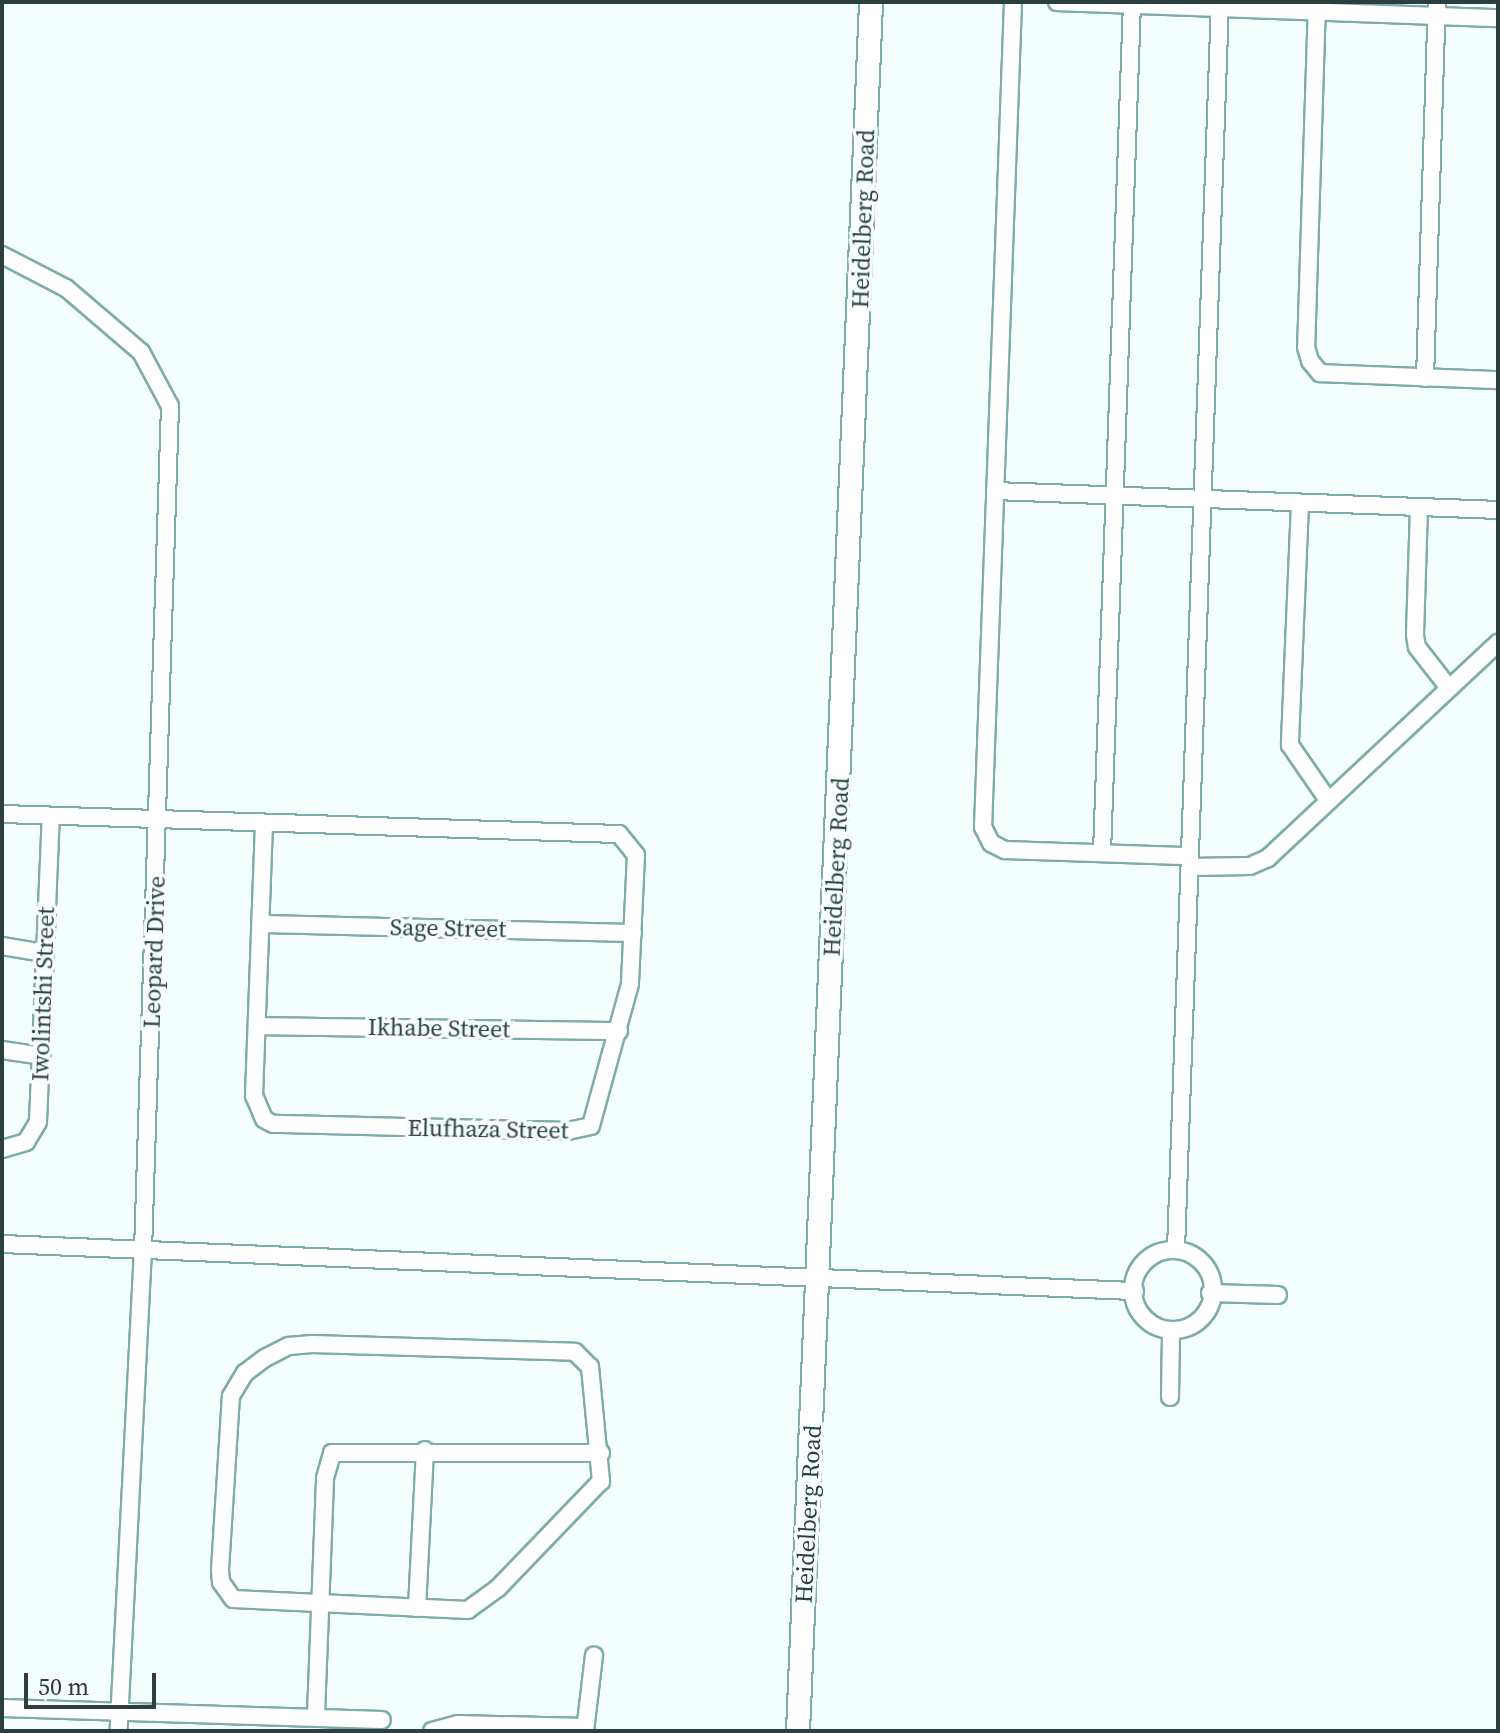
<!DOCTYPE html>
<html>
<head>
<meta charset="utf-8">
<style>
	body { margin:0 }
	#map { position:relative; width:1500px; height:1733px; overflow:hidden; background:#f4fefd; font-family:"Source Serif 4",serif }
	div>[style] { position:absolute }
	.roads { filter:drop-shadow(2px 0 #7eacab) drop-shadow(-2px 0 #7eacab) drop-shadow(0 2px #7eacab) drop-shadow(0 -2px #7eacab) }
	.street>* { height:16px; margin:-8px; padding:0 8px; transform-origin:8px; border-radius:8px; background:#fff }
	.street>.ring { margin:-8px; padding:0; box-sizing:content-box; background:none; border:16px solid #fff; border-radius:50% }
	.secondary>* { height:22px; margin:-11px; padding:0 11px; transform-origin:11px; border-radius:11px; background:#fff }
	span { translate:-50% -50%; white-space:nowrap; text-align:center; line-height:1.15; -webkit-text-stroke:7px #f4fefd; paint-order:stroke }
	.street-label { font-size:24px; color:#2b3f3e }
	.frame { position:absolute; inset:0; border:4px solid #2b3f3e; pointer-events:none }
	.scale { position:absolute; left:24px; top:1673px; width:132px; height:36px; box-sizing:border-box; border:4px solid #2b3f3e; border-top:0; padding-left:10px; font-size:24px; line-height:28px; white-space:nowrap; color:#2b3f3e; -webkit-text-stroke:6px #f4fefd; paint-order:stroke }
</style>
</head>
<body>
<div id="map">
	<div class="roads">
		<div class="street">
			<i style="left:1013px;top:2px;width:826px;rotate:92.08deg"></i>
			<i style="left:983px;top:827px;width:18px;rotate:63deg"></i>
			<i style="left:991px;top:843px;width:16px;rotate:27deg"></i>
			<i style="left:1005px;top:850px;width:185px;rotate:1.9deg"></i>
			<i style="left:1057px;top:2px;width:441px;rotate:2.1deg"></i>
			<i style="left:1317px;top:2px;width:345px;rotate:91.8deg"></i>
			<i style="left:1306px;top:347px;width:15px;rotate:74deg"></i>
			<i style="left:1310px;top:361px;width:16px;rotate:50deg"></i>
			<i style="left:1320px;top:373px;width:178px;rotate:2.3deg"></i>
			<i style="left:2px;top:255px;width:72px;rotate:27.3deg"></i>
			<i style="left:66px;top:288px;width:99px;rotate:40.5deg"></i>
			<i style="left:141px;top:352px;width:61px;rotate:61.8deg"></i>
			<i style="left:170px;top:406px;width:843px;rotate:91.83deg"></i>
			<i style="left:143px;top:1249px;width:483px;rotate:92.9deg"></i>
			<i style="left:1425px;top:378px;width:376px;rotate:-88.2deg"></i>
			<i style="left:995px;top:491px;width:503px;rotate:2.16deg"></i>
			<i style="left:1300px;top:503px;width:242px;rotate:92.4deg"></i>
			<i style="left:1290px;top:745px;width:67px;rotate:55.4deg"></i>
			<i style="left:1419px;top:507px;width:128px;rotate:91.8deg"></i>
			<i style="left:1415px;top:635px;width:12px;rotate:81deg"></i>
			<i style="left:1417px;top:647px;width:52px;rotate:52deg"></i>
			<i style="left:2px;top:814px;width:617px;rotate:1.86deg"></i>
			<i style="left:619px;top:834px;width:27px;rotate:51deg"></i>
			<i style="left:636px;top:855px;width:129px;rotate:92.7deg"></i>
			<i style="left:630px;top:984px;width:147px;rotate:105.4deg"></i>
			<i style="left:591px;top:1126px;width:24px;rotate:168deg"></i>
			<i style="left:568px;top:1131px;width:295px;rotate:-178.6deg"></i>
			<i style="left:273px;top:1124px;width:10px;rotate:-151deg"></i>
			<i style="left:264px;top:1119px;width:25px;rotate:-113deg"></i>
			<i style="left:254px;top:1096px;width:273px;rotate:-87.9deg"></i>
			<i style="left:1102px;top:853px;width:852px;rotate:-87.98deg"></i>
			<i style="left:1190px;top:867px;width:60px;rotate:-1deg"></i>
			<i style="left:1250px;top:866px;width:20px;rotate:-24deg"></i>
			<i style="left:1268px;top:858px;width:315px;rotate:-43.1deg"></i>
			<i style="left:262px;top:924px;width:371px;rotate:1.4deg"></i>
			<i style="left:2px;top:946px;width:43px;rotate:9.5deg"></i>
			<i style="left:259px;top:1026px;width:360px;rotate:0.8deg"></i>
			<i style="left:2px;top:1050px;width:40px;rotate:8.5deg"></i>
			<i style="left:2px;top:1149px;width:25px;rotate:-16deg"></i>
			<i style="left:26px;top:1142px;width:23px;rotate:-59deg"></i>
			<i style="left:38px;top:1122px;width:305px;rotate:-87.6deg"></i>
			<i style="left:2px;top:1244px;width:1134px;rotate:2.38deg"></i>
			<i style="left:1176px;top:1250px;width:1249px;rotate:-87.98deg"></i>
			<i class="ring" style="left:1133px;top:1250px;width:64px;height:64px"></i>
			<i style="left:1210px;top:1293px;width:68px;rotate:1.7deg"></i>
			<i style="left:312px;top:1344px;width:263px;rotate:1.7deg"></i>
			<i style="left:575px;top:1352px;width:21px;rotate:45deg"></i>
			<i style="left:590px;top:1367px;width:115px;rotate:84.5deg"></i>
			<i style="left:601px;top:1481px;width:149px;rotate:133.9deg"></i>
			<i style="left:498px;top:1588px;width:37px;rotate:144deg"></i>
			<i style="left:468px;top:1610px;width:235px;rotate:-177.3deg"></i>
			<i style="left:233px;top:1599px;width:21px;rotate:-125deg"></i>
			<i style="left:221px;top:1582px;width:12px;rotate:-95deg"></i>
			<i style="left:220px;top:1570px;width:174px;rotate:-86.4deg"></i>
			<i style="left:231px;top:1396px;width:27px;rotate:-59deg"></i>
			<i style="left:245px;top:1373px;width:25px;rotate:-37deg"></i>
			<i style="left:265px;top:1358px;width:27px;rotate:-27deg"></i>
			<i style="left:289px;top:1346px;width:23px;rotate:-5deg"></i>
			<i style="left:1170px;top:1397px;width:65px;rotate:-89.1deg"></i>
			<i style="left:417px;top:1608px;width:158px;rotate:-87.1deg"></i>
			<i style="left:2px;top:1708px;width:380px;rotate:1.8deg"></i>
			<i style="left:316px;top:1715px;width:237px;rotate:-87.8deg"></i>
			<i style="left:325px;top:1478px;width:26px;rotate:-74deg"></i>
			<i style="left:332px;top:1453px;width:269px"></i>
			<i style="left:432px;top:1731px;width:27px;rotate:-15deg"></i>
			<i style="left:458px;top:1724px;width:127px;rotate:1.4deg"></i>
			<i style="left:585px;top:1731px;width:76px;rotate:-83.2deg"></i>
		</div>
		<div class="secondary">
			<i style="left:798px;top:1731px;width:1731px;rotate:-87.58deg"></i>
		</div>
	</div>
	<div class="street-label">
		<span style="left:863px;top:219px;rotate:-88deg">Heidelberg Road</span>
		<span style="left:836px;top:867px;rotate:-87deg">Heidelberg Road</span>
		<span style="left:448px;top:928px;rotate:1deg">Sage Street</span>
		<span style="left:154px;top:952px;rotate:-88deg">Leopard Drive</span>
		<span style="left:43px;top:994px;rotate:-88deg">Iwolintshi Street</span>
		<span style="left:439px;top:1028px;rotate:1deg">Ikhabe Street</span>
		<span style="left:488px;top:1129px;rotate:1deg">Elufhaza Street</span>
		<span style="left:808px;top:1514px;rotate:-87deg">Heidelberg Road</span>
	</div>
	<div class="frame"></div>
	<div class="scale">50 m</div>
</div>
</body>
</html>
